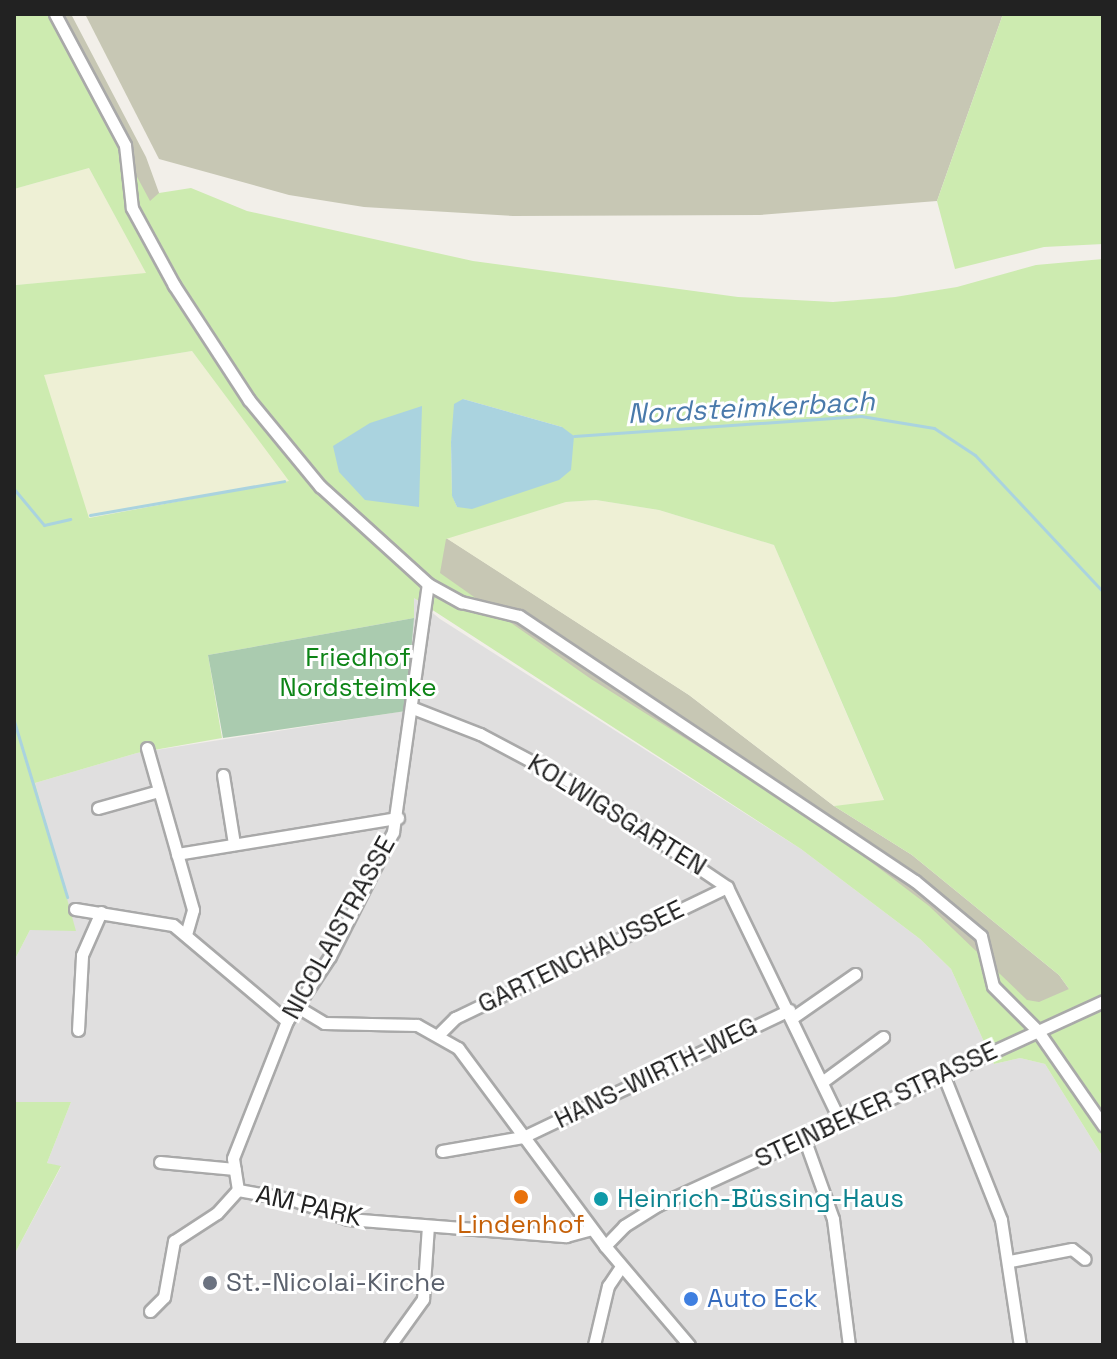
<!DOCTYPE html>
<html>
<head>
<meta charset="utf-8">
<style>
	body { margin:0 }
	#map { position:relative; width:1117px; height:1359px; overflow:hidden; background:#f2efe9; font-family:"Space Grotesk",sans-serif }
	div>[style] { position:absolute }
	.residential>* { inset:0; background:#e0dfdf }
	.construction>* { inset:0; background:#c7c7b4 }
	.farmland>* { inset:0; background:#eef0d5 }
	.grass>* { inset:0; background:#cdebb0 }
	.cemetery>* { inset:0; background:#aacbaf }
	.water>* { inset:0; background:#aad3df }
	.stream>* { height:3px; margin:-1.5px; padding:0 1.5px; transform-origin:1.5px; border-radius:1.5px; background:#aad3df }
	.roads { filter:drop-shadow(2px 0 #a9a9a9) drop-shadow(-2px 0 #a9a9a9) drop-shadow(0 2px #a9a9a9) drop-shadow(0 -2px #a9a9a9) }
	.minor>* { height:11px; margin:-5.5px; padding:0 5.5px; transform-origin:5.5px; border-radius:5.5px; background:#fff }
	.dots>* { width:22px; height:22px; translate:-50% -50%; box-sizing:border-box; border:4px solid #fff; border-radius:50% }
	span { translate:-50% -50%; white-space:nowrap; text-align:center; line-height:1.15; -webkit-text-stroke:6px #fff; paint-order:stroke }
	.park-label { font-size:26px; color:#0c8416 }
	.street-label { font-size:26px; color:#222 }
	.culture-label { font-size:26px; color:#0d838f }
	.left { translate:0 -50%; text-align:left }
	.food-label { font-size:26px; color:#c56008 }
	.worship-label { font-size:26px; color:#5b616d }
	.shop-label { font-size:26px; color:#366cbe }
	.water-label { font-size:28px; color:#4a7aab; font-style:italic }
	.frame { position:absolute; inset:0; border:16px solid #222; pointer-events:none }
</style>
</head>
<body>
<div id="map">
	<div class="residential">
		<i style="clip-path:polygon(413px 597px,440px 619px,801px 849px,920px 939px,951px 969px,994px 1064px,1020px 1058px,1045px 1064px,1103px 1157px,1103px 1345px,14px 1345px,14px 1255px,61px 1167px,47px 1163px,71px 1102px,14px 1102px,14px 961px,30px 930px,75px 930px,35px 783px,137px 753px,405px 711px)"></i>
	</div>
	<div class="construction">
		<i style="clip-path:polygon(14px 14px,71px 14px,146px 157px,170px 223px,428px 526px,689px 695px,834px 806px,912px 855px,1059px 975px,1103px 1036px,1014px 1000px,392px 549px)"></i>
		<i style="clip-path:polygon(85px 14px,1003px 14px,937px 201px,760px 215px,513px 216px,364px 207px,289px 195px,159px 159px)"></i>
	</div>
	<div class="farmland">
		<i style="clip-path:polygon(89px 168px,147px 274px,15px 285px,14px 189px)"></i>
		<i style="clip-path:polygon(192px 351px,290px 481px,88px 518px,43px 375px)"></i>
		<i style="clip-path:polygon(596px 500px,659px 510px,774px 545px,884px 801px,834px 806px,689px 695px,446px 538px,566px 502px)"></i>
	</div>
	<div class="grass">
		<i style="clip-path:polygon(evenodd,14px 14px,50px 14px,150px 201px,159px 193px,191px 188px,247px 211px,473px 261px,738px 297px,833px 302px,895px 297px,957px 287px,1036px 265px,1103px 259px,1103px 1157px,1045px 1064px,1020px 1058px,994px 1064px,951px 969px,920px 939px,801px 849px,414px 598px,414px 618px,208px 655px,222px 738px,137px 753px,35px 783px,76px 931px,30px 930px,14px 961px,14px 280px,16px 285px,146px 273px,89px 168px,14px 189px,14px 14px,192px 351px,289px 481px,89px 518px,44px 375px,192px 351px,14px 14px,463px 399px,562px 427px,457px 507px,452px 495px,451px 442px,463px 399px,14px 14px,596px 500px,659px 510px,774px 545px,884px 800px,834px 806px,912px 855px,1059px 975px,1069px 989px,1039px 1002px,1027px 1000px,929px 906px,821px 824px,591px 679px,440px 573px,446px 539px,566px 502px,596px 500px)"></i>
		<i style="clip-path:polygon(1003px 14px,1103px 14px,1103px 244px,1044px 247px,955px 269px,937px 201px)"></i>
		<i style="clip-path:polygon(14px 1102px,71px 1102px,47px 1163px,61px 1166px,14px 1255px)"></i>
	</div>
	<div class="cemetery">
		<i style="clip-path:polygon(414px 618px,406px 711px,223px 738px,208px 655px)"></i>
	</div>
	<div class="water">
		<i style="clip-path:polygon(463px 399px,562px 427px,574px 436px,571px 470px,559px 480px,472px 509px,457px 507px,452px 496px,451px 442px,454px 404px)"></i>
		<i style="clip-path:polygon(422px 406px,419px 507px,365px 500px,339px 472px,333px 446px,370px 423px)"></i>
	</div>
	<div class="stream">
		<i style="left:574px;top:436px;width:288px;rotate:-4deg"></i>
		<i style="left:861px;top:416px;width:74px;rotate:9.3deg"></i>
		<i style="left:934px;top:428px;width:49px;rotate:33.4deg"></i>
		<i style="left:975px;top:455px;width:187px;rotate:46.9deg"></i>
		<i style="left:14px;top:489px;width:47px;rotate:50.2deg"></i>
		<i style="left:44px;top:525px;width:27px;rotate:-13deg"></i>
		<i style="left:90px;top:515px;width:197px;rotate:-9.9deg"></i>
		<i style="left:14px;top:721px;width:184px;rotate:73.2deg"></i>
	</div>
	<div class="roads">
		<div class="minor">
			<i style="left:55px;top:14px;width:149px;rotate:61.9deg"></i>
			<i style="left:125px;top:145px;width:63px;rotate:83.7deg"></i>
			<i style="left:132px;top:208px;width:88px;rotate:61.4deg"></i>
			<i style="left:174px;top:285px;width:137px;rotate:56.9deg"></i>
			<i style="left:249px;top:400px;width:112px;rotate:50.5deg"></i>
			<i style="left:320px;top:486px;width:146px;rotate:42.2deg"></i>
			<i style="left:428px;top:584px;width:38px;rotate:29deg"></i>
			<i style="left:461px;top:602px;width:60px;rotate:13.6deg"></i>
			<i style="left:519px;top:616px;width:476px;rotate:33.8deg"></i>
			<i style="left:915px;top:881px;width:86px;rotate:39.8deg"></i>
			<i style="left:981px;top:936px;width:51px;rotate:76.5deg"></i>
			<i style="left:993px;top:986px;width:62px;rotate:45deg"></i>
			<i style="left:1037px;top:1030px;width:116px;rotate:55.2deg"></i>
			<i style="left:413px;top:708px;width:72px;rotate:21.2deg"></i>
			<i style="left:480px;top:734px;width:109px;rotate:28deg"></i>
			<i style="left:576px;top:785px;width:182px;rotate:34deg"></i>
			<i style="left:727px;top:887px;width:260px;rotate:64.2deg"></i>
			<i style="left:147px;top:748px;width:168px;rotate:74.1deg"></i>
			<i style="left:193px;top:910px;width:25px;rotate:106deg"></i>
			<i style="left:223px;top:775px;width:70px;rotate:80.9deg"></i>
			<i style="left:98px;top:808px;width:63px;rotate:-15.6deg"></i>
			<i style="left:177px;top:854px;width:224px;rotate:-9.3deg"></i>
			<i style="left:75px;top:909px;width:99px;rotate:9.3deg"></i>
			<i style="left:173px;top:925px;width:149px;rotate:40.1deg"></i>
			<i style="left:296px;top:1006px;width:33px;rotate:31deg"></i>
			<i style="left:324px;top:1023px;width:93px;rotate:1.2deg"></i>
			<i style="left:417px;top:1025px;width:47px;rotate:29.3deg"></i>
			<i style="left:458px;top:1048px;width:247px;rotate:53.4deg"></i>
			<i style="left:792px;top:1018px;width:77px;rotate:-34.9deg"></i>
			<i style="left:78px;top:1030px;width:75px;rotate:-86.9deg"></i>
			<i style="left:82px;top:955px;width:47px;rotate:-66.2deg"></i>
			<i style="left:439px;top:1034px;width:23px;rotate:-45deg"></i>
			<i style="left:455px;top:1018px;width:302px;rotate:-25.7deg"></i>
			<i style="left:943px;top:1074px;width:157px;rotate:68.3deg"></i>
			<i style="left:1001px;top:1220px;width:126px;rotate:81.4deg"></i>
			<i style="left:822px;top:1082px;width:76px;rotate:-36.4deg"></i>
			<i style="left:804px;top:1138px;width:86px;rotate:70.3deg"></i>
			<i style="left:833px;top:1219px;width:127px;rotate:82.8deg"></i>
			<i style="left:442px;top:1151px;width:82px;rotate:-9.8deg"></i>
			<i style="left:523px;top:1137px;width:295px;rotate:-25.5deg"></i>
			<i style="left:160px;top:1162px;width:75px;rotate:5.3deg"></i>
			<i style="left:238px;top:1190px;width:32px;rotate:-99deg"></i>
			<i style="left:233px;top:1158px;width:147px;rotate:-68.5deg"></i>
			<i style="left:287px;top:1021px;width:78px;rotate:-56.5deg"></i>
			<i style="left:330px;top:956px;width:139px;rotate:-63.1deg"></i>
			<i style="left:393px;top:832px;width:250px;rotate:-82deg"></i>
			<i style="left:238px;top:1190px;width:57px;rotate:10.1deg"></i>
			<i style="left:294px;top:1200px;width:57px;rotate:19.4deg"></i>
			<i style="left:348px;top:1219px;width:219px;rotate:4.5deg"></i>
			<i style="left:566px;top:1236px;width:24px;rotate:-15deg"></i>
			<i style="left:1010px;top:1261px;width:63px;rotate:-11deg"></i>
			<i style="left:1072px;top:1249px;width:16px;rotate:38deg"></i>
			<i style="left:150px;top:1311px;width:20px;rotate:-45deg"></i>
			<i style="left:164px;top:1297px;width:57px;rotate:-79.9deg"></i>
			<i style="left:174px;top:1241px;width:51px;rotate:-33.1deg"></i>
			<i style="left:217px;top:1213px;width:31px;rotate:-48deg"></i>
			<i style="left:390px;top:1345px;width:57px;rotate:-54.3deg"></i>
			<i style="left:423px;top:1299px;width:73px;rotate:-86.1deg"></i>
			<i style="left:594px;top:1345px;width:61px;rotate:-76.7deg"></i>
			<i style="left:608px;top:1286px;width:23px;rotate:-56deg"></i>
			<i style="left:689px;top:1345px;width:130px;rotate:-130.3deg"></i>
			<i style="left:605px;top:1246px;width:28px;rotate:-46deg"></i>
			<i style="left:624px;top:1226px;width:40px;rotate:-32deg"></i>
			<i style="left:658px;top:1205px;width:490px;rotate:-24.6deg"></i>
		</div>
	</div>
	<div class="dots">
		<i style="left:521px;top:1197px;background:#e8710a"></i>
		<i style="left:601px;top:1199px;background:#0f9aa8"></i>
		<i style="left:210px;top:1283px;background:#6b7280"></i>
		<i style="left:691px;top:1299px;background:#3f7fe0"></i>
	</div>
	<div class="park-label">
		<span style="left:358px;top:673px">Friedhof<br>Nordsteimke</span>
	</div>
	<div class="street-label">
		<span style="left:617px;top:815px;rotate:32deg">KOLWIGSGARTEN</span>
		<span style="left:339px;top:928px;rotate:-61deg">NICOLAISTRASSE</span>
		<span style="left:581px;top:957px;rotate:-26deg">GARTENCHAUSSEE</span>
		<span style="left:656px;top:1073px;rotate:-26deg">HANS-WIRTH-WEG</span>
		<span style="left:876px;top:1105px;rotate:-25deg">STEINBEKER STRASSE</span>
		<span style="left:309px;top:1206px;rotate:13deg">AM PARK</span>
	</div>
	<div class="culture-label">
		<span class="left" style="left:617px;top:1199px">Heinrich-Büssing-Haus</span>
	</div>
	<div class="food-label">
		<span style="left:521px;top:1225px">Lindenhof</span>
	</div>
	<div class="worship-label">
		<span class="left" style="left:226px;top:1283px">St.-Nicolai-Kirche</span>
	</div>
	<div class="shop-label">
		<span class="left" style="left:707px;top:1299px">Auto Eck</span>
	</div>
	<div class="water-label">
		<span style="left:751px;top:407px;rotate:-3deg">Nordsteimkerbach</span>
	</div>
	<div class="frame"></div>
</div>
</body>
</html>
